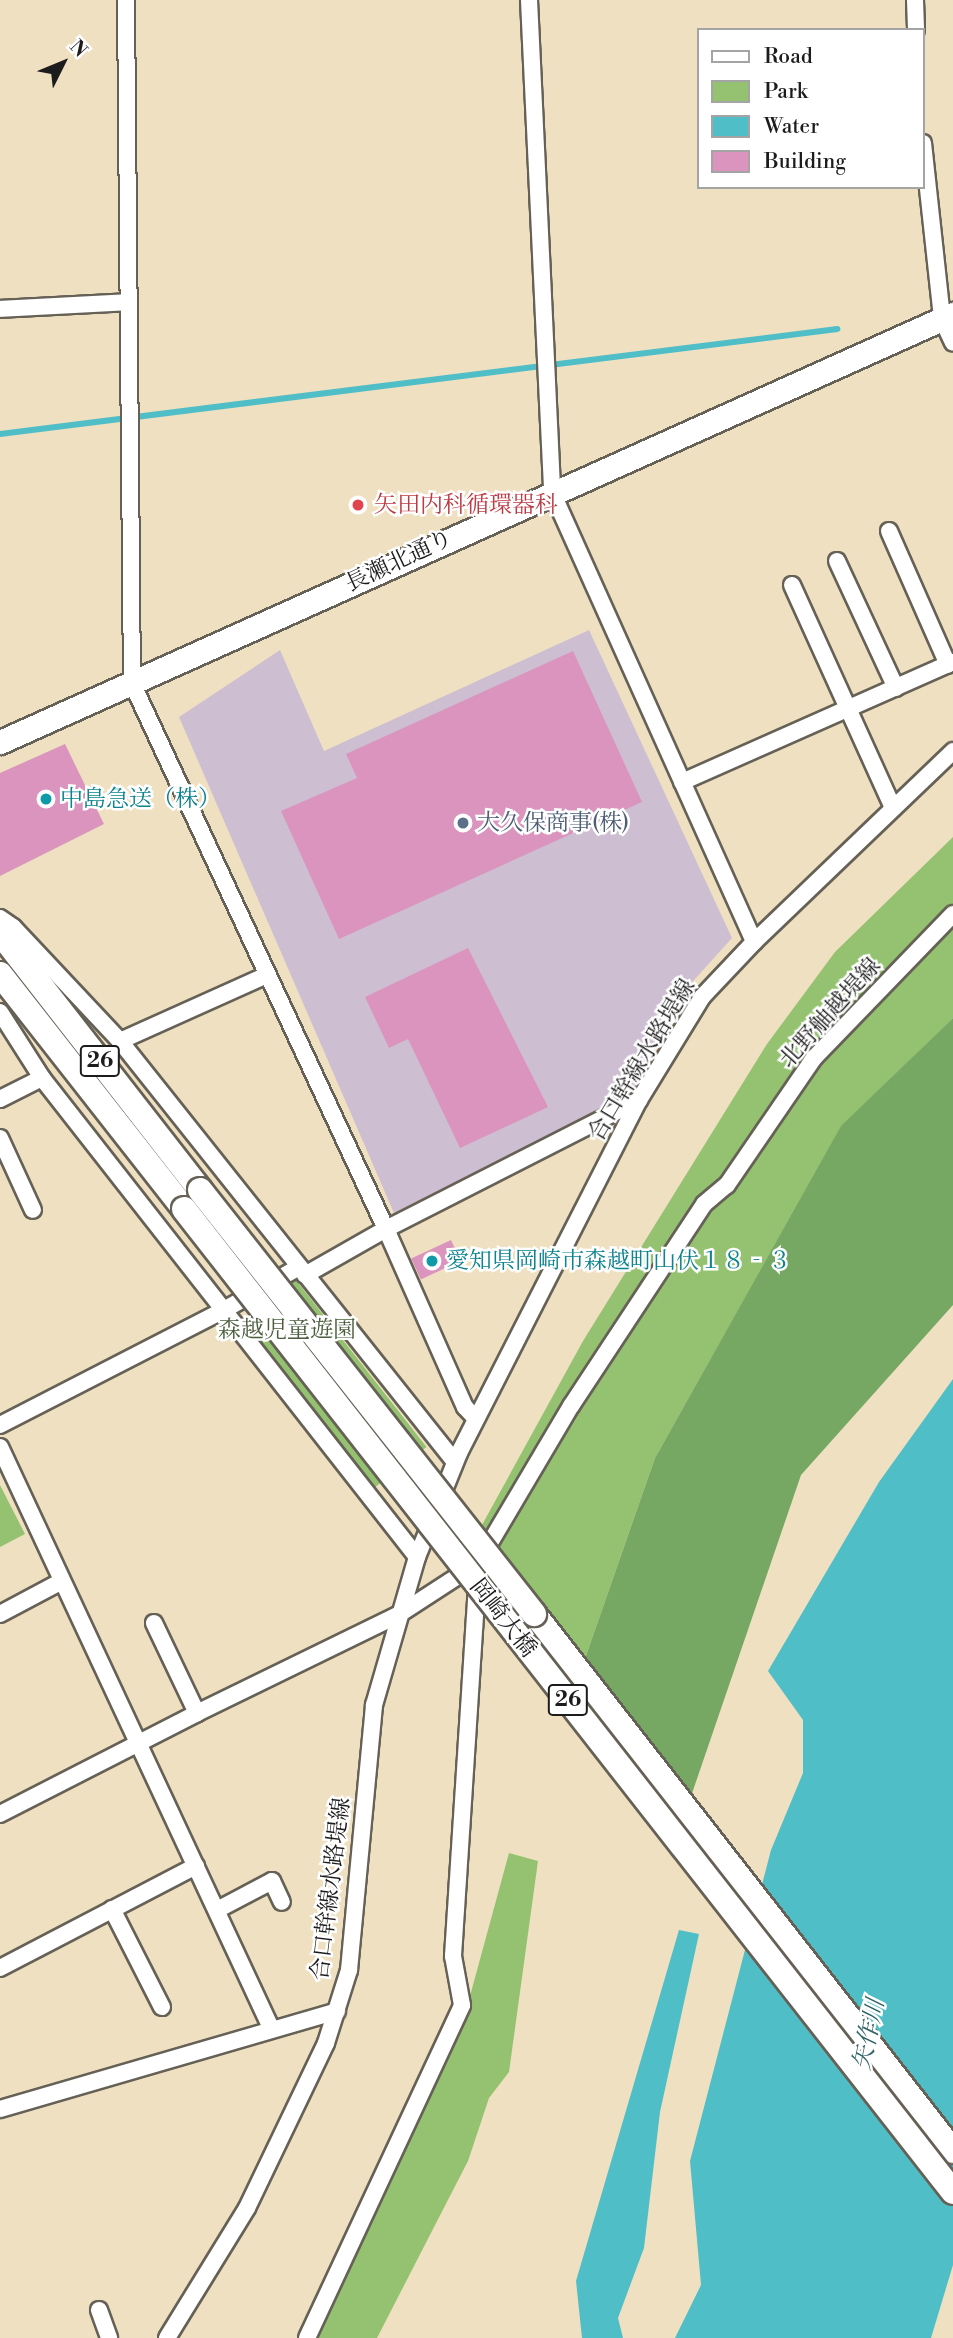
<!DOCTYPE html>
<html>
<head>
<meta charset="utf-8">
<style>
	body { margin:0 }
	#map { position:relative; width:953px; height:2338px; overflow:hidden; background:#efe0c1; font-family:"Libre Bodoni","Noto Serif JP",serif }
	div>[style] { position:absolute }
	.industrial>* { inset:0; background:#cebed2 }
	.green>* { inset:0; background:#94c271; transform-origin:0 0 }
	.forest>* { inset:0; background:#77a863 }
	.water>* { inset:0; background:#50bec6 }
	.stream>* { height:6px; margin:-3px; padding:0 3px; transform-origin:3px; border-radius:3px; background:#50bec6 }
	.building>* { inset:0; background:#da94bd; transform-origin:0 0 }
	.roads { filter:drop-shadow(2px 0 #666156) drop-shadow(-2px 0 #666156) drop-shadow(0 2px #666156) drop-shadow(0 -2px #666156) }
	.street>* { height:16px; margin:-8px; padding:0 8px; transform-origin:8px; border-radius:8px; background:#fff }
	.secondary>* { height:23px; margin:-11.5px; padding:0 11.5px; transform-origin:11.5px; border-radius:11.5px; background:#fff }
	.primary>* { height:24px; margin:-12px; padding:0 12px; transform-origin:12px; border-radius:12px; background:#fff }
	.bridges { filter:drop-shadow(2px 0 #666156) drop-shadow(-2px 0 #666156) drop-shadow(0 2px #666156) drop-shadow(0 -2px #666156) }
	.primary-bridge>* { height:24px; margin:-12px; padding:0 12px; transform-origin:12px; border-radius:12px; background:#fff }
	.dots>* { width:19px; height:19px; translate:-50% -50%; box-sizing:border-box; border:4px solid #fff; border-radius:50% }
	span { translate:-50% -50%; white-space:nowrap; text-align:center; line-height:1.15; -webkit-text-stroke:5px #fff; paint-order:stroke }
	.shield-label span { padding:2px 5px; background:#fff; border:2px solid; border-radius:5px; -webkit-text-stroke-width:0 }
	.shield-label { font-size:21px; color:#1c1c1c; font-weight:700 }
	.health-label { font-size:23px; color:#be3a42 }
	.left { translate:0 -50%; text-align:left }
	.street-label { font-size:23px; color:#1c1c1c }
	.culture-label { font-size:23px; color:#0d838f }
	.service-label { font-size:23px; color:#4e5e75 }
	.park-label { font-size:23px; color:#4c5e3e }
	.water-label { font-size:24px; color:#336568; font-style:italic }
	.legend { position:absolute; left:697px; top:28px; width:228px; height:161px; box-sizing:border-box; background:#fff; border:2px solid #a4a4a4; margin:0; padding:9px 12px; list-style:none; font-size:21px; color:#1c1c1c }
	.legend li { display:flex; align-items:center; gap:14px; height:35px }
	.legend b { width:35px; border:2px solid #a4a4a4 }
	.north { position:absolute; left:28px; top:28px; width:70px; height:70px; -webkit-text-stroke:5px #fff; paint-order:stroke; rotate:47deg; font-size:19px; font-weight:700; line-height:28px; text-align:center; color:#1c1c1c }
	.north::after { content:''; display:block; margin:auto; width:24px; height:32px; background:#1c1c1c; clip-path:polygon(50% 0,100% 100%,50% 72%,0 100%) }
</style>
</head>
<body>
<div id="map">
	<div class="industrial">
		<i style="clip-path:polygon(589px 630px,732px 938px,677px 999px,633px 1094px,394px 1213px,179px 717px,280px 650px,324px 751px)"></i>
	</div>
	<div class="green">
		<i style="clip-path:polygon(953px 837px,953px 1018px,841px 1127px,655px 1458px,580px 1673px,471px 1545px,583px 1341px,767px 1044px,835px 952px)"></i>
		<i style="left:296px;top:1280px;width:212px;height:75px;rotate:52deg"></i>
		<i style="clip-path:polygon(0 1485px,25px 1534px,0 1547px)"></i>
		<i style="clip-path:polygon(509px 1853px,538px 1861px,509px 2072px,489px 2098px,468px 2161px,377px 2338px,313px 2338px,467px 2007px)"></i>
	</div>
	<div class="forest">
		<i style="clip-path:polygon(953px 1018px,953px 1305px,801px 1475px,687px 1808px,580px 1673px,655px 1458px,841px 1126px)"></i>
	</div>
	<div class="water">
		<i style="clip-path:polygon(953px 1379px,953px 2265px,931px 2338px,675px 2338px,701px 2285px,690px 2161px,771px 1850px,803px 1773px,803px 1720px,768px 1671px,879px 1482px)"></i>
		<i style="clip-path:polygon(679px 1930px,699px 1934px,660px 2112px,644px 2248px,618px 2318px,623px 2338px,582px 2338px,576px 2281px)"></i>
	</div>
	<div class="stream">
		<i style="left:0;top:434px;width:844px;rotate:-7.15deg"></i>
	</div>
	<div class="building">
		<i style="clip-path:polygon(573px 651px,642px 802px,339px 939px,281px 811px,357px 778px,346px 754px)"></i>
		<i style="clip-path:polygon(65px 744px,104px 824px,0 876px,0 773px)"></i>
		<i style="clip-path:polygon(468px 948px,548px 1107px,460px 1148px,408px 1039px,389px 1048px,365px 997px)"></i>
		<i style="left:451px;top:1240px;width:23px;height:44px;rotate:65deg"></i>
	</div>
	<div class="roads">
		<div class="street">
			<i style="left:126px;top:0;width:683px;rotate:89.5deg"></i>
			<i style="left:132px;top:683px;width:602px;rotate:65.05deg"></i>
			<i style="left:386px;top:1229px;width:195px;rotate:66.1deg"></i>
			<i style="left:465px;top:1407px;width:16px;rotate:47deg"></i>
			<i style="left:529px;top:0;width:493px;rotate:87.3deg"></i>
			<i style="left:552px;top:492px;width:493px;rotate:65.8deg"></i>
			<i style="left:915px;top:0;width:30px;rotate:88deg"></i>
			<i style="left:923px;top:143px;width:177px;rotate:83.8deg"></i>
			<i style="left:942px;top:319px;width:26px;rotate:65deg"></i>
			<i style="left:0;top:309px;width:128px;rotate:-3.1deg"></i>
			<i style="left:889px;top:531px;width:146px;rotate:66.2deg"></i>
			<i style="left:837px;top:561px;width:140px;rotate:65.1deg"></i>
			<i style="left:792px;top:585px;width:245px;rotate:65.6deg"></i>
			<i style="left:682px;top:782px;width:296px;rotate:-23.9deg"></i>
			<i style="left:0;top:918px;width:16px;rotate:35deg"></i>
			<i style="left:13px;top:927px;width:156px;rotate:46.8deg"></i>
			<i style="left:120px;top:1041px;width:538px;rotate:51.49deg"></i>
			<i style="left:0;top:1012px;width:78px;rotate:57.5deg"></i>
			<i style="left:42px;top:1078px;width:608px;rotate:51.94deg"></i>
			<i style="left:120px;top:1041px;width:161px;rotate:-24.2deg"></i>
			<i style="left:0;top:1099px;width:47px;rotate:-26.6deg"></i>
			<i style="left:0;top:1138px;width:79px;rotate:65.4deg"></i>
			<i style="left:305px;top:1275px;width:93px;rotate:-29.6deg"></i>
			<i style="left:386px;top:1229px;width:284px;rotate:-27deg"></i>
			<i style="left:0;top:1425px;width:252px;rotate:-27.2deg"></i>
			<i style="left:224px;top:1310px;width:86px;rotate:-29.8deg"></i>
			<i style="left:0;top:1447px;width:641px;rotate:64.99deg"></i>
			<i style="left:0;top:1614px;width:70px;rotate:-28deg"></i>
			<i style="left:154px;top:1623px;width:100px;rotate:64.5deg"></i>
			<i style="left:0;top:1814px;width:221px;rotate:-27.1deg"></i>
			<i style="left:197px;top:1713px;width:224px;rotate:-26deg"></i>
			<i style="left:398px;top:1615px;width:95px;rotate:-33deg"></i>
			<i style="left:478px;top:1563px;width:182px;rotate:-59.4deg"></i>
			<i style="left:571px;top:1406px;width:242px;rotate:-56.6deg"></i>
			<i style="left:704px;top:1204px;width:30px;rotate:-40deg"></i>
			<i style="left:727px;top:1185px;width:154px;rotate:-55.6deg"></i>
			<i style="left:814px;top:1058px;width:200px;rotate:-46deg"></i>
			<i style="left:112px;top:1909px;width:110px;rotate:63deg"></i>
			<i style="left:217px;top:1910px;width:62px;rotate:-27.8deg"></i>
			<i style="left:272px;top:1881px;width:23px;rotate:65deg"></i>
			<i style="left:0;top:1968px;width:221px;rotate:-27.5deg"></i>
			<i style="left:0;top:2109px;width:351px;rotate:-16.2deg"></i>
			<i style="left:99px;top:2310px;width:30px;rotate:70deg"></i>
			<i style="left:167px;top:2338px;width:153px;rotate:-58.4deg"></i>
			<i style="left:247px;top:2208px;width:183px;rotate:-64.4deg"></i>
			<i style="left:326px;top:2043px;width:77px;rotate:-72.5deg"></i>
			<i style="left:349px;top:1970px;width:266px;rotate:-84.6deg"></i>
			<i style="left:374px;top:1705px;width:154px;rotate:-73.8deg"></i>
			<i style="left:417px;top:1557px;width:112px;rotate:-68deg"></i>
			<i style="left:459px;top:1453px;width:396px;rotate:-63deg"></i>
			<i style="left:639px;top:1100px;width:121px;rotate:-58.5deg"></i>
			<i style="left:702px;top:997px;width:76px;rotate:-46.6deg"></i>
			<i style="left:754px;top:942px;width:276px;rotate:-43.8deg"></i>
			<i style="left:307px;top:2338px;width:367px;rotate:-65deg"></i>
			<i style="left:462px;top:2005px;width:50px;rotate:-100.4deg"></i>
			<i style="left:453px;top:1956px;width:377px;rotate:-86.3deg"></i>
		</div>
		<div class="secondary">
			<i style="left:0;top:742px;width:1045px;rotate:-24.19deg"></i>
		</div>
		<div class="primary">
			<i style="left:0;top:933px;width:326px;rotate:52.1deg"></i>
			<i style="left:0;top:974px;width:298px;rotate:51.9deg"></i>
			<i style="left:534px;top:1614px;width:681px;rotate:52.04deg"></i>
		</div>
	</div>
	<div class="bridges">
		<div class="primary-bridge">
			<i style="left:200px;top:1190px;width:540px;rotate:51.77deg"></i>
			<i style="left:184px;top:1209px;width:1248px;rotate:51.96deg"></i>
		</div>
	</div>
	<div class="dots">
		<i style="left:358px;top:505px;background:#e0444e"></i>
		<i style="left:46px;top:799px;background:#0f9aa8"></i>
		<i style="left:463px;top:823px;background:#5c6f8a"></i>
		<i style="left:432px;top:1261px;background:#0f9aa8"></i>
	</div>
	<div class="shield-label">
		<span style="left:100px;top:1061px">26</span>
		<span style="left:568px;top:1700px">26</span>
	</div>
	<div class="health-label">
		<span class="left" style="left:374px;top:505px">矢田内科循環器科</span>
	</div>
	<div class="street-label">
		<span style="left:399px;top:561px;rotate:-25deg">長瀬北通り</span>
		<span style="left:830px;top:1013px;rotate:-48deg">北野舳越堤線</span>
		<span style="left:642px;top:1060px;rotate:-59deg">合口幹線水路堤線</span>
		<span style="left:503px;top:1618px;rotate:52deg">岡崎大橋</span>
		<span style="left:331px;top:1889px;rotate:-83deg">合口幹線水路堤線</span>
	</div>
	<div class="culture-label">
		<span class="left" style="left:60px;top:799px">中島急送（株）</span>
		<span class="left" style="left:446px;top:1261px">愛知県岡崎市森越町山伏１８‐３</span>
	</div>
	<div class="service-label">
		<span class="left" style="left:477px;top:823px">大久保商事(株)</span>
	</div>
	<div class="park-label">
		<span style="left:287px;top:1330px">森越児童遊園</span>
	</div>
	<div class="water-label">
		<span style="left:870px;top:2035px;rotate:-78deg">矢作川</span>
	</div>
	<ul class="legend">
	<li><b style="height:9px;background:#fff"></b>Road</li>
	<li><b style="height:19px;background:#94c271"></b>Park</li>
	<li><b style="height:19px;background:#50bec6"></b>Water</li>
	<li><b style="height:19px;background:#da94bd"></b>Building</li>
	</ul>
	<div class="north">N</div>
</div>
</body>
</html>
